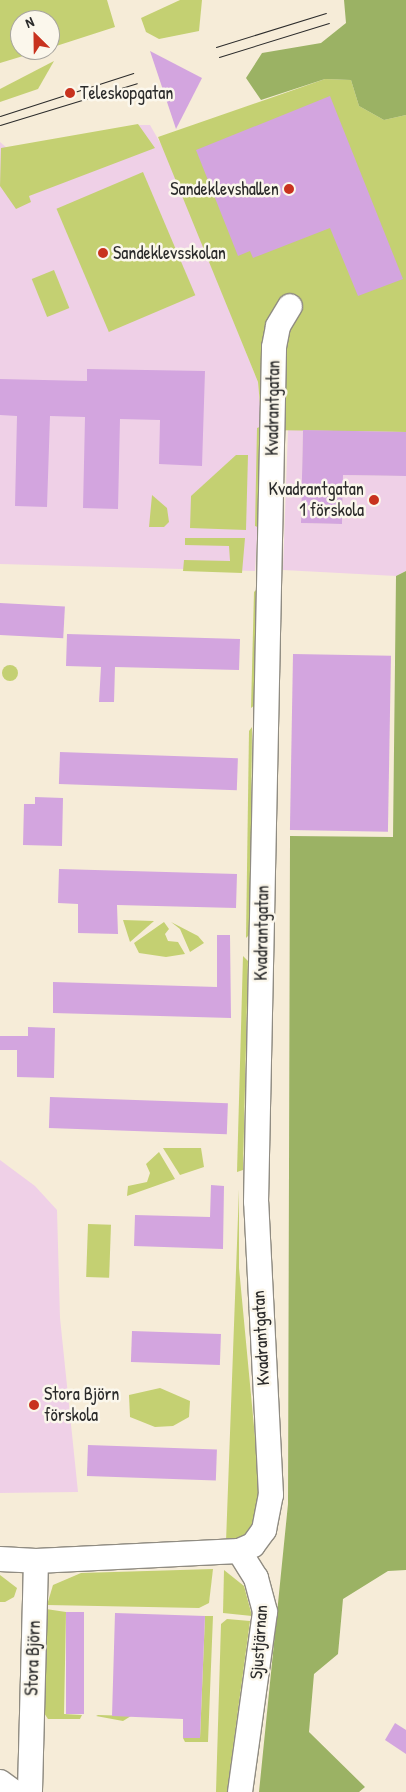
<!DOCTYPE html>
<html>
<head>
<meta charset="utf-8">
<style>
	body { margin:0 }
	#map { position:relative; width:406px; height:1792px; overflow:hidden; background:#f6ecd8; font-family:"Patrick Hand",sans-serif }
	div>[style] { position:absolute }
	.built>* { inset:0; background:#efd0e7 }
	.green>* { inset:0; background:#c4d072; transform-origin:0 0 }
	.round { border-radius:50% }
	.forest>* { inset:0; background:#9bb264 }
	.building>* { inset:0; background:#d3a5df; transform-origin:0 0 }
	.roads { filter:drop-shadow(1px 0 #908c82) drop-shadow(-1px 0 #908c82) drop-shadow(0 1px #908c82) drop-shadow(0 -1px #908c82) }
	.minor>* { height:24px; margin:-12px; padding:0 12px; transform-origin:12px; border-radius:12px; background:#fff }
	.tram>* { height:1px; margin:-0.5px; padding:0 0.5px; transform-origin:0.5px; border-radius:0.5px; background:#2b2b2b }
	.dots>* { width:14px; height:14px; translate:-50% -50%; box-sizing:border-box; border:2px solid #fbf7ec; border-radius:50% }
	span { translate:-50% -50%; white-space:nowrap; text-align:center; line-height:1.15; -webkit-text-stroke:5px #fbf7ec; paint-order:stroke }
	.poi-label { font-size:18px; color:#2b2b2b }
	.left { translate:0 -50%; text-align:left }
	.right { translate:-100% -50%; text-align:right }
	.street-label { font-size:18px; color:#2b2b2b }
	.north { position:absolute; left:10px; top:10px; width:50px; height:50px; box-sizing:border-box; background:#fbf7ec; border:1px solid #a8a59f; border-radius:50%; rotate:337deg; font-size:14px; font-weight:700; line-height:20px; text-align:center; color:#2b2b2b }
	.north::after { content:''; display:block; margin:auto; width:18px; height:22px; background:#c8321e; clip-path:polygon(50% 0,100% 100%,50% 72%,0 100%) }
</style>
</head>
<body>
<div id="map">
	<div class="built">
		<i style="clip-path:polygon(139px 125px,150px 125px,166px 153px,258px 382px,263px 430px,255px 571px,0 564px,0 142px,7px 148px)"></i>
		<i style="clip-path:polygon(288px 430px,303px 430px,301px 523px,342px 524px,343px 475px,406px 476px,406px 571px,396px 576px,283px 570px)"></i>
		<i style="clip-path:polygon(0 1160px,35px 1186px,57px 1210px,60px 1318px,78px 1492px,0 1493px)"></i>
	</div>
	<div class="green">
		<i style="clip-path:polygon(0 0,107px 0,115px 27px,50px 48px,50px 20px,20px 20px,20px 50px,43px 50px,0 63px)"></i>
		<i style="clip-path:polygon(180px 0,202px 0,199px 31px,159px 39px,146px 32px,141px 18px)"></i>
		<i style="clip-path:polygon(54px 61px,38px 89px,0 102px,0 89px)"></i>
		<i style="clip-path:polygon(325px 79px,351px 80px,359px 106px,384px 120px,406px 115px,406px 432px,265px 430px,260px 528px,255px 526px,257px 428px,262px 426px,258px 382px,158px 137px)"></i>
		<i style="clip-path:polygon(138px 124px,155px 148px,29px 196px,31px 202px,16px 209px,0 186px,1px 148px)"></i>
		<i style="left:143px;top:172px;width:134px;height:94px;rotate:67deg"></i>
		<i style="left:54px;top:270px;width:41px;height:24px;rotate:68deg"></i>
		<i style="clip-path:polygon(236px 455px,248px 455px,246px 530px,190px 528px,191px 496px)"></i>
		<i style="clip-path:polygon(152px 495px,167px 508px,169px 522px,164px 527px,149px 527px)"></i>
		<i style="clip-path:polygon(185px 538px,245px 538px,242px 573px,183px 571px,184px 560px,230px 561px,229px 546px,185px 545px)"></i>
		<i style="clip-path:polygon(256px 590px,255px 705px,251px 708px,254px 592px)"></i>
		<i class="round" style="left:2px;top:665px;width:16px;height:16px"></i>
		<i style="clip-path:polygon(252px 727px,250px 934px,246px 938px,249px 731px)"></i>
		<i style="clip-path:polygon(123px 920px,154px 921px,130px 942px)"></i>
		<i style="clip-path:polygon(164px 922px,169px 929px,165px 934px,168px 941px,178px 942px,185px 954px,166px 957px,139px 953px,134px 943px)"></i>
		<i style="clip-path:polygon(171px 922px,198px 936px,204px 943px,190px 952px,180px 929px)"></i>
		<i style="clip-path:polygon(243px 956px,248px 961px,243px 1170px,237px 1172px)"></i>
		<i style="clip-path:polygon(163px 1148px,201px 1148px,204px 1167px,180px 1175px)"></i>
		<i style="clip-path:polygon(159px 1152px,175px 1179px,127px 1196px,128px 1186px,147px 1182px,150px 1173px,146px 1164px)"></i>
		<i style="clip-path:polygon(239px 1189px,239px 1268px,260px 1490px,254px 1525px,239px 1540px,226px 1542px)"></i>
		<i style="left:88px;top:1224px;width:23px;height:53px;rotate:2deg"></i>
		<i style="clip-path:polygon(160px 1388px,190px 1401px,189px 1417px,173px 1426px,155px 1427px,130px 1417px,129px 1395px)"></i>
		<i style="clip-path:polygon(213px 1569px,209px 1603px,199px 1608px,47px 1605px,53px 1585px,81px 1573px)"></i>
		<i style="clip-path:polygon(224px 1570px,244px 1586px,252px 1616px,223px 1613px)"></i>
		<i style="clip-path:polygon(0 1575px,17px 1588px,14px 1597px,5px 1602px,0 1602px)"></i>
		<i style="clip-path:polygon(46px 1609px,66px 1612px,64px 1714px,82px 1715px,80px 1719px,48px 1719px,44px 1713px)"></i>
		<i style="clip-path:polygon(205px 1616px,213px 1616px,208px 1742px,185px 1742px,183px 1738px,200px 1738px)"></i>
		<i style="clip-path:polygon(227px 1619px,250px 1621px,227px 1792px,216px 1792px,221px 1624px)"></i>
		<i style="clip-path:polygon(96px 1716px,98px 1715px,131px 1716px,123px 1721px)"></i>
	</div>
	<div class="forest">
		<i style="clip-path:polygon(344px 0,406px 0,406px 115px,384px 120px,359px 106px,351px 80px,325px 79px,261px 100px,246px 78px,262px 53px,321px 43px,346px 23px)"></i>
		<i style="clip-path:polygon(406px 571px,406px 1570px,388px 1571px,343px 1599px,338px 1654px,314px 1674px,309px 1732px,365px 1787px,359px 1792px,259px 1792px,288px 1504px,290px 836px,393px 837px,396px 576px)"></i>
	</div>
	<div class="building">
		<i style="clip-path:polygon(150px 51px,202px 78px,176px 129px)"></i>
		<i style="clip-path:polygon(330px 96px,403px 279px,358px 296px,330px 228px,253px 258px,250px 251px,238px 256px,196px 150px)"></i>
		<i style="clip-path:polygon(87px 369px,205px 371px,202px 466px,159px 464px,160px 420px,120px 419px,118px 509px,83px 508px,85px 417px,50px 416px,47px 507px,15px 506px,17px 416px,0 415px,0 379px,87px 381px)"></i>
		<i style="clip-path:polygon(303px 430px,406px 432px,406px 476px,343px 475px,342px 524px,301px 523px)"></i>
		<i style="left:0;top:603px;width:65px;height:32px;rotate:3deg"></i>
		<i style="clip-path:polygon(67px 634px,240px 639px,239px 670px,115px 667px,114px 702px,99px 702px,101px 667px,66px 666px)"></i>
		<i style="left:293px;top:654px;width:98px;height:176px;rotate:1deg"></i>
		<i style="left:60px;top:752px;width:178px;height:32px;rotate:2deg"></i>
		<i style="clip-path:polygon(35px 797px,63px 798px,62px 846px,23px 845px,24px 804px,35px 804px)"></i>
		<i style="clip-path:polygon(59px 869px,237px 874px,236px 908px,117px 905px,118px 934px,78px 933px,78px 904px,58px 903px)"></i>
		<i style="clip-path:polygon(217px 935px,230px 935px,231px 1018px,53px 1013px,53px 982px,217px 987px)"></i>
		<i style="clip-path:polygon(28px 1027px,55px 1028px,54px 1078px,17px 1077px,17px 1050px,0 1050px,0 1036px,28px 1036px)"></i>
		<i style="left:50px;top:1097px;width:178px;height:31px;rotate:2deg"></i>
		<i style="clip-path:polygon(211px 1185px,224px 1186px,223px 1249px,134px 1246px,135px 1215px,210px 1217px)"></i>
		<i style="left:132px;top:1331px;width:89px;height:31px;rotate:2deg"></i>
		<i style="left:88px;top:1445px;width:129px;height:31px;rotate:2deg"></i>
		<i style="left:66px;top:1612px;width:18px;height:102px"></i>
		<i style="clip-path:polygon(115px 1613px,205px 1616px,200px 1738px,183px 1738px,183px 1719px,112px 1716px)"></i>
		<i style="clip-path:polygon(395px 1723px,406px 1730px,406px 1754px,385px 1740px)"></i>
	</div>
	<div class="roads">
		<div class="minor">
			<i style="left:239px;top:1551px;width:15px;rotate:-23deg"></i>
			<i style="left:253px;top:1545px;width:19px;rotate:-54deg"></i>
			<i style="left:264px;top:1530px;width:36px;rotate:-79deg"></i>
			<i style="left:271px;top:1495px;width:293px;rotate:-92.9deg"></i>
			<i style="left:256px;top:1202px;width:855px;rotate:-88.79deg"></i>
			<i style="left:274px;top:347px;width:21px;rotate:-79deg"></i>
			<i style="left:278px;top:326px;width:23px;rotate:-59deg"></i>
			<i style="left:0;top:1559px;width:36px;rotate:3deg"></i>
			<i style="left:36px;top:1561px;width:231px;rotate:91.5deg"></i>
			<i style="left:36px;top:1561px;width:203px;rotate:-2.8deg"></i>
			<i style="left:239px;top:1551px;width:32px;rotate:58deg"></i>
			<i style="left:256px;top:1578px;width:35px;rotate:75deg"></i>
			<i style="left:265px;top:1612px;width:182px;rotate:97.9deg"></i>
			<i style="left:0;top:1782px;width:17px;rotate:36deg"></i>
		</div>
	</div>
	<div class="tram">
		<i style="left:216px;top:47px;width:115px;rotate:-17.2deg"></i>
		<i style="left:219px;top:57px;width:115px;rotate:-17.2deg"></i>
		<i style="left:0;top:116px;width:140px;rotate:-17.9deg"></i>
		<i style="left:0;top:125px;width:143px;rotate:-17deg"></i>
	</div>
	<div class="dots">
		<i style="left:70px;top:93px;background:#c8321e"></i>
		<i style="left:289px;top:189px;background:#c8321e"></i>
		<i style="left:103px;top:253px;background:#c8321e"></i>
		<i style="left:374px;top:500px;background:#c8321e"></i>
		<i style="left:34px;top:1405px;background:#c8321e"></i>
	</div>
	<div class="poi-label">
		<span class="left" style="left:80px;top:93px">Teleskopgatan</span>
		<span class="right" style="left:279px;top:189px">Sandeklevshallen</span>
		<span class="left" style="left:113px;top:253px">Sandeklevsskolan</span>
		<span class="right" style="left:364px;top:500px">Kvadrantgatan<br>1 förskola</span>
		<span class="left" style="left:44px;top:1405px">Stora Björn<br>förskola</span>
	</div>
	<div class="street-label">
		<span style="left:273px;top:408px;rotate:-89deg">Kvadrantgatan</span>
		<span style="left:262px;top:933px;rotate:-89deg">Kvadrantgatan</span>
		<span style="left:261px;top:1338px;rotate:-93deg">Kvadrantgatan</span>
		<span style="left:259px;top:1642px;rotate:-86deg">Sjustjärnan</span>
		<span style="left:33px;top:1658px;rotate:-88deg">Stora Björn</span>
	</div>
	<div class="north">N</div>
</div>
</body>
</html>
